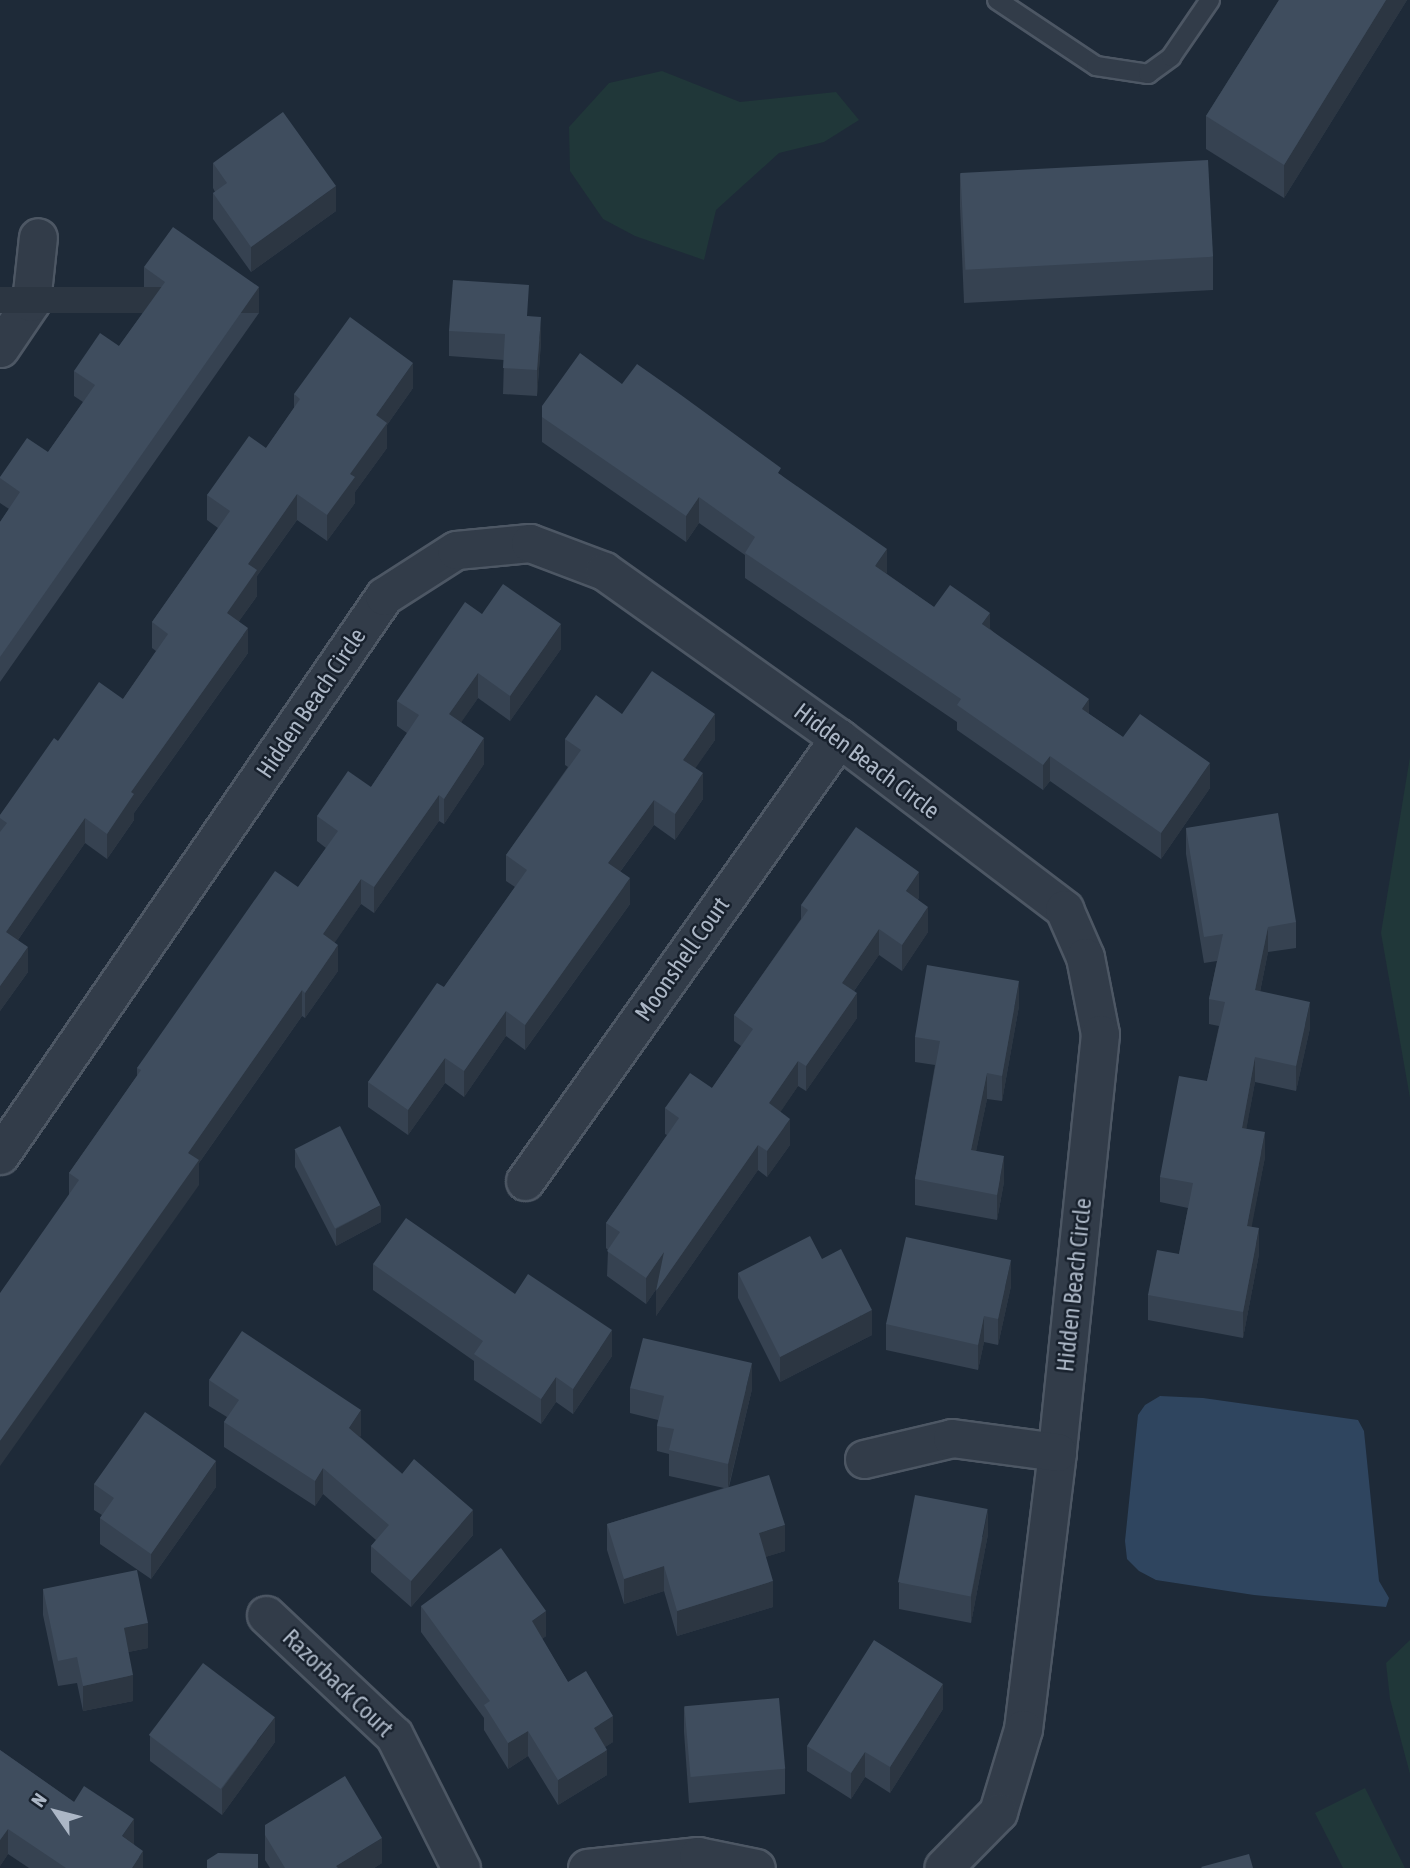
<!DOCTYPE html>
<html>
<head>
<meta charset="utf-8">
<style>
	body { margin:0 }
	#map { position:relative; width:1410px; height:1868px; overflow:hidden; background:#1e2a38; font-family:"Asap Condensed",sans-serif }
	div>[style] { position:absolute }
	.green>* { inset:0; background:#203739 }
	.water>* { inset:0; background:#2f455f }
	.roads { filter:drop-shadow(2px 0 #4d5764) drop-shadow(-2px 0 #4d5764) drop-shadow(0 2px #4d5764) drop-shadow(0 -2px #4d5764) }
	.service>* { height:18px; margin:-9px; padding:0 9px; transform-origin:9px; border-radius:9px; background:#323c49 }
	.minor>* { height:37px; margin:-18.5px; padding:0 18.5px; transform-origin:18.5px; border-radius:18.5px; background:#323c49 }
	.wall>* { inset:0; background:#364251 }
	.shaded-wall>* { inset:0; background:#2c3642; transform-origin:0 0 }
	.building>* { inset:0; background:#3f4d5e; transform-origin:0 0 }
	span { translate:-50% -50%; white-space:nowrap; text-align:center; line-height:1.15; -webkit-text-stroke:5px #18212d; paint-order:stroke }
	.street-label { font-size:24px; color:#acb7c6 }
	.north { position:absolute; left:21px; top:1777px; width:70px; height:70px; -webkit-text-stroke:5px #18212d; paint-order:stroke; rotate:305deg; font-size:19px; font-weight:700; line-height:28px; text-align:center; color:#acb7c6 }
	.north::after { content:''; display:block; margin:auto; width:24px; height:32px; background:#acb7c6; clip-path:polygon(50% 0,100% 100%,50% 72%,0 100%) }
</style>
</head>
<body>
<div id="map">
	<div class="green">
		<i style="clip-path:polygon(662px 71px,740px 102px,836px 92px,859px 120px,824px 142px,779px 153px,716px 210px,704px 260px,635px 236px,603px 219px,570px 171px,569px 127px,609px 83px)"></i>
		<i style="clip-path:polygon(1410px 757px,1410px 1098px,1381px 933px)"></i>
		<i style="clip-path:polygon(1410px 1640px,1410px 1774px,1390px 1699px,1386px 1663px)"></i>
		<i style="clip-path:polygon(1365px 1788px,1405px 1868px,1343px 1868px,1315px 1813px)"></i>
	</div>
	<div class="water">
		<i style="clip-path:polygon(1160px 1396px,1203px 1398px,1358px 1420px,1364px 1431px,1379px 1581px,1389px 1598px,1386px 1607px,1254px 1595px,1156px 1580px,1139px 1571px,1127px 1559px,1125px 1541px,1138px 1415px,1145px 1405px)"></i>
	</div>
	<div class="roads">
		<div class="service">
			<i style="left:997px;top:0;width:119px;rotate:33.7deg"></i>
			<i style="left:1096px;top:66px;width:53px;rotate:8.7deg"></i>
			<i style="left:1148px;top:74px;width:29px;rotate:-36deg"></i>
			<i style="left:1171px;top:57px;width:69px;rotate:-55.6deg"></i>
		</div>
		<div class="minor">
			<i style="left:0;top:348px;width:55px;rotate:-56deg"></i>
			<i style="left:31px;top:302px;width:65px;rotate:-83.9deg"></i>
			<i style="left:0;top:1155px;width:678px;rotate:-55.51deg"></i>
			<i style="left:384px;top:596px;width:85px;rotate:-32.6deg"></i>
			<i style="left:456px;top:550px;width:74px;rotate:-5.4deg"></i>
			<i style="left:530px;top:543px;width:79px;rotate:20.7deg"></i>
			<i style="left:604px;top:571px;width:288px;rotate:35.4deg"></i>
			<i style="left:839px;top:738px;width:283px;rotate:37.2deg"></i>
			<i style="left:1064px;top:909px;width:52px;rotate:66.4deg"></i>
			<i style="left:1085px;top:957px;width:78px;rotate:79deg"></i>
			<i style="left:1100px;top:1034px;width:420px;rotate:95.9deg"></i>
			<i style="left:1057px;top:1452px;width:279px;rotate:97deg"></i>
			<i style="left:1023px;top:1729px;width:87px;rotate:106.8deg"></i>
			<i style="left:998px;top:1812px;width:78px;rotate:134.5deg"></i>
			<i style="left:525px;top:1181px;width:543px;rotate:-54.67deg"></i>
			<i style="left:864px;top:1459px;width:90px;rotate:-13.4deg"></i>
			<i style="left:952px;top:1438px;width:106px;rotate:7.6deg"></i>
			<i style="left:266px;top:1615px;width:175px;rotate:43.2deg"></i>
			<i style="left:394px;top:1735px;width:149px;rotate:63.3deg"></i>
			<i style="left:587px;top:1868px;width:112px;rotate:-6.2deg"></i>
			<i style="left:698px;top:1856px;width:59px;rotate:11.7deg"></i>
		</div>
	</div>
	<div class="wall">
		<i style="clip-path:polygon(1279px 0,1407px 0,1284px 198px,1206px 149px,1206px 116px)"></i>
		<i style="clip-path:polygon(213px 163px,336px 211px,251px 272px,213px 219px,213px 193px,215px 192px,213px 188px)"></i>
		<i style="clip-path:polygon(960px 174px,1213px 257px,1213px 290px,964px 303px,960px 207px)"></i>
		<i style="clip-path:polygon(144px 267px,259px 313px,0 682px,0 522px,9px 509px,0 503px,0 477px,48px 452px,83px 402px,74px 396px,74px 371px,119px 346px,153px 299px,144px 293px)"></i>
		<i style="clip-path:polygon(529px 316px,541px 342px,537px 396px,503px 394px,504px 360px,449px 356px,449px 331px)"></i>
		<i style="clip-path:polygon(622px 384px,781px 475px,887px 574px,934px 607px,990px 629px,1089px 714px,1123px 737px,1210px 788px,1161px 859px,1050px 781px,1043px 790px,957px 730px,957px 722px,745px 578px,745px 555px,699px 523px,686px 542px,542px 442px,542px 406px)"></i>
		<i style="clip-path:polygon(413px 388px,387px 425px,387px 448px,355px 492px,355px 503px,327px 541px,297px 520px,257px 576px,257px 596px,239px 621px,248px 653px,134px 813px,134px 820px,107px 859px,85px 843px,39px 909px,18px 940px,28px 972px,0 1011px,0 815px,58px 741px,123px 699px,156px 651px,152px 648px,152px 622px,218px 528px,207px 520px,207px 495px,266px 448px,294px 408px,294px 394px)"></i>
		<i style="clip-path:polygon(482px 614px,561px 649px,510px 721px,478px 698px,461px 722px,484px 764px,444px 824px,439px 821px,374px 913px,361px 904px,334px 943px,338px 971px,305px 1018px,302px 1016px,199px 1163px,199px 1185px,69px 1194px,69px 1173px,137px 1076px,137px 1068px,298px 887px,326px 848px,317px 841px,317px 816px,371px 787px,407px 733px,397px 726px,397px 701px)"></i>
		<i style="clip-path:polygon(622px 714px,715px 740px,695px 768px,703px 799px,675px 840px,654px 825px,620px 872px,630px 904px,525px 1050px,506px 1036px,464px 1097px,445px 1083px,408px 1135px,368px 1107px,368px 1082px,444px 987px,515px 887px,506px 881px,506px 855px,568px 767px,565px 765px,565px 739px)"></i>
		<i style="clip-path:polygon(1186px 828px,1296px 922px,1296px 948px,1268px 952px,1260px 992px,1310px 1028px,1296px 1091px,1255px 1082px,1246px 1129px,1265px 1157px,1251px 1227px,1259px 1254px,1243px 1338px,1148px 1320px,1148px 1295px,1179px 1254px,1188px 1208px,1160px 1202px,1160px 1177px,1207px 1081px,1219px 1026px,1209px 1024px,1209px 999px,1217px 961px,1204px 963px,1186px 854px)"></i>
		<i style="clip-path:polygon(919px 897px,918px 900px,928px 932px,902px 971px,879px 955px,854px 991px,857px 1018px,806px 1091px,798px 1086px,780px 1112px,790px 1145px,767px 1177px,758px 1170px,656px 1316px,657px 1288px,646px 1304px,607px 1276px,608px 1250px,606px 1248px,606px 1223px,667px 1135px,665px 1134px,665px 1108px,712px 1088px,741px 1046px,734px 1041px,734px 1015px,801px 919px,801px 905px)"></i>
		<i style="clip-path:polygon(1019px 1006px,1002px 1101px,987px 1099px,976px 1151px,1004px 1182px,997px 1220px,915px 1205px,915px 1179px,935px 1065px,915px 1062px,915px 1037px)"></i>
		<i style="clip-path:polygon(295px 1150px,381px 1222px,336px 1246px,295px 1167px)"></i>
		<i style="clip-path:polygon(822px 1259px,872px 1335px,780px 1382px,738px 1298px,738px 1273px)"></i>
		<i style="clip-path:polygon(373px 1264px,515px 1294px,612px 1356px,573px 1414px,556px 1402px,541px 1424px,474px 1380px,474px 1361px,373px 1290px)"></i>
		<i style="clip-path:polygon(1011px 1286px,998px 1345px,984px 1342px,978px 1370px,886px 1350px,886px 1324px)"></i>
		<i style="clip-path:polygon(209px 1380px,361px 1435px,360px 1437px,473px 1535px,411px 1607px,371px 1572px,371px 1546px,376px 1540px,323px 1494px,315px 1506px,224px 1447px,224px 1422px,227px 1417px,209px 1406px)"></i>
		<i style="clip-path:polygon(630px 1388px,752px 1389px,729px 1487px,785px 1551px,765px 1557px,773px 1607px,677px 1636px,664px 1591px,624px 1604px,607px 1550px,607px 1524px,724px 1488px,669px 1476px,669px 1454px,657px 1451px,657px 1426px,658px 1420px,630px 1413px)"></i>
		<i style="clip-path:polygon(94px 1484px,216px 1487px,151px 1579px,100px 1544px,100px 1518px,102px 1515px,94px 1510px)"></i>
		<i style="clip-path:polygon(988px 1534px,971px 1623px,899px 1609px,899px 1583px)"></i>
		<i style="clip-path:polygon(43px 1589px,148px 1648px,128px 1652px,133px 1701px,83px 1711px,77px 1683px,58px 1686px,43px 1615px)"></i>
		<i style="clip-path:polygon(421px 1606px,546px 1636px,542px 1639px,568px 1682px,613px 1742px,605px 1747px,607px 1775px,558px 1805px,528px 1756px,508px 1769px,484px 1730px,484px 1718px,421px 1632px)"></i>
		<i style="clip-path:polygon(684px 1707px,785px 1769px,785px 1794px,689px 1803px,684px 1732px)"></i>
		<i style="clip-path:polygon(943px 1709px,890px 1793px,865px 1777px,851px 1799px,807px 1771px,807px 1746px)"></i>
		<i style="clip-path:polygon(150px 1736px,275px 1742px,222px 1815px,150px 1761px)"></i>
		<i style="clip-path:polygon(0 1750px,134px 1844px,143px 1868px,29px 1868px,8px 1854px,0 1866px)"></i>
		<i style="clip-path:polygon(265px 1825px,382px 1863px,374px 1868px,270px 1868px,265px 1860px)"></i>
	</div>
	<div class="shaded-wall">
		<i style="clip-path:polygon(1386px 0,1407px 0,1284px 198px,1284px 165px)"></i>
		<i style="clip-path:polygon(336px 186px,336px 211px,251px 272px,251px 247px)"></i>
		<i style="left:259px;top:287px;width:26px;height:452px;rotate:90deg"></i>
		<i style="clip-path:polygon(541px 317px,541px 342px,537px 396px,537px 370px)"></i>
		<i style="clip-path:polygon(413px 363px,413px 388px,387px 425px,387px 448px,355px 492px,355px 503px,327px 541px,327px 515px,350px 474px,376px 415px)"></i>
		<i style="clip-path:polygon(297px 494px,297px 520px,257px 576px,257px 596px,227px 638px,227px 613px,248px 564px)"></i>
		<i style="clip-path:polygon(699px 497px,699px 523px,686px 542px,686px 516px)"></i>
		<i style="clip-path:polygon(887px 549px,887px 574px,875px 566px)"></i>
		<i style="clip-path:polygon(990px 613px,990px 639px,982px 624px)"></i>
		<i style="clip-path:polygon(561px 624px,561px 649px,510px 721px,510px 696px)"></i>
		<i style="clip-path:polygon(248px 628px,248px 653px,134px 813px,134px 820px,107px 859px,107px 834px,131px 792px)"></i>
		<i style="clip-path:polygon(478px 673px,478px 698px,449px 740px,449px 714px)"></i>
		<i style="clip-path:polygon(1089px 699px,1089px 724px,1082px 709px)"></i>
		<i style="clip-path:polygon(715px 714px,715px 740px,683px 786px,683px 760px)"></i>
		<i style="clip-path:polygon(484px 738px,484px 764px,444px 824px,444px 799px)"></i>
		<i style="clip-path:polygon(1050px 756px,1050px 781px,1043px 790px,1043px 765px)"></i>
		<i style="clip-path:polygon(1210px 763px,1210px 788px,1161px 859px,1161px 833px)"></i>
		<i style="clip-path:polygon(703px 773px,703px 799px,675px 840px,675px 814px)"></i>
		<i style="clip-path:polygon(439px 795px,439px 821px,374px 913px,374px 887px)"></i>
		<i style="clip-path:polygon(654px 800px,654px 825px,608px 888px,608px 863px)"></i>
		<i style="clip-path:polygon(85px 818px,85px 843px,6px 957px,6px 932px)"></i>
		<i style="clip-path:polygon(919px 872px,919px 897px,906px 917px,906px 891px)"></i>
		<i style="clip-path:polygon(630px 878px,630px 904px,525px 1050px,525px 1025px)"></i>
		<i style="clip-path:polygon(361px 879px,361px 904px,323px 960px,323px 934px)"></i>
		<i style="clip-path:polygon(928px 907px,928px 932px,902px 971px,902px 945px)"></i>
		<i style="clip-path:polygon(1268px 927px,1268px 952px,1255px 1016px,1255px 990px)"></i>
		<i style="clip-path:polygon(879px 929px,879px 955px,842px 1008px,842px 983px)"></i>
		<i style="clip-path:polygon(338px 945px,338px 971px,305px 1018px,305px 993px)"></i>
		<i style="clip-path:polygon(28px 947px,28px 972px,0 1011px,0 986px)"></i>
		<i style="clip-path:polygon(1019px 981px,1019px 1006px,1002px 1101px,1002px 1076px)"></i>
		<i style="clip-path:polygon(302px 990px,302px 1016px,199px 1163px,199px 1185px,0 1466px,0 1441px,188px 1153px)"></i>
		<i style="clip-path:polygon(857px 993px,857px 1018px,806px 1091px,806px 1066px)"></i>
		<i style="clip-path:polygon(1310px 1002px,1310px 1028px,1296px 1091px,1296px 1066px)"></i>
		<i style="clip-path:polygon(506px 1011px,506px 1036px,464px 1097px,464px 1071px)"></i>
		<i style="clip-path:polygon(1255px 1057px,1255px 1082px,1242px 1153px,1242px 1128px)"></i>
		<i style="clip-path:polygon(445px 1058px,445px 1083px,408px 1135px,408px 1110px)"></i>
		<i style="clip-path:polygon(798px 1061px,798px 1086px,769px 1129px,769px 1103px)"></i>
		<i style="clip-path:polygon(987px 1073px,987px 1099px,971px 1176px,971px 1150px)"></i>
		<i style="clip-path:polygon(790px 1119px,790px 1145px,767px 1177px,767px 1151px)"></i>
		<i style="clip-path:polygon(1265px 1132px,1265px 1157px,1247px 1251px,1247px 1226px)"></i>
		<i style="clip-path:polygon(758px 1145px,758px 1170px,656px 1316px,656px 1291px)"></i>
		<i style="clip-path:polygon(1004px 1156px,1004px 1182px,997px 1220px,997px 1195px)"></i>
		<i style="clip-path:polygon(381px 1205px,381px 1222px,336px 1246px,336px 1229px)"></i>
		<i style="clip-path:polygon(1259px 1228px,1259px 1254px,1243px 1338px,1243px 1312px)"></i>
		<i style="clip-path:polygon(664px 1252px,664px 1278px,646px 1304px,646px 1278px)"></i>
		<i style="clip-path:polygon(1011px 1260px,1011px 1286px,998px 1345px,998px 1319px)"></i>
		<i style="clip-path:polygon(872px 1310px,872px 1335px,780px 1382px,780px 1357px)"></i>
		<i style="clip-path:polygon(984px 1316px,984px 1342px,978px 1370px,978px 1345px)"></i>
		<i style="clip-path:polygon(612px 1330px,612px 1356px,573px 1414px,573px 1389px)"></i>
		<i style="clip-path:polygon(752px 1363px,752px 1389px,728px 1489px,728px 1464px)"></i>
		<i style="clip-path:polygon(556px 1377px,556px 1402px,541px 1424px,541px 1399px)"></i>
		<i style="clip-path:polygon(361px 1410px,361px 1435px,349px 1453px,349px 1428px)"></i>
		<i style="clip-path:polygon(216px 1461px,216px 1487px,151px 1579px,151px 1554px)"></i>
		<i style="clip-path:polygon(323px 1468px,323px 1494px,315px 1506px,315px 1481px)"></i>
		<i style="clip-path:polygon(988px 1509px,988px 1534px,971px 1623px,971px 1597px)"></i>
		<i style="clip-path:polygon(473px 1510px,473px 1535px,411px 1607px,411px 1581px)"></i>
		<i style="clip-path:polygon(785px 1525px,785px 1551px,759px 1559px,759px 1533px)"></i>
		<i style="clip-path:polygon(664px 1566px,664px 1591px,624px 1604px,624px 1579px)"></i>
		<i style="clip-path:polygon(773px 1581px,773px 1607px,677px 1636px,677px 1611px)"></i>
		<i style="clip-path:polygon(546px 1611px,546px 1636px,532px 1647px,532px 1621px)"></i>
		<i style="clip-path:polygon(148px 1623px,148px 1648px,124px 1653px,124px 1628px)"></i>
		<i style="clip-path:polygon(133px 1675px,133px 1701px,83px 1711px,83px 1686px)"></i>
		<i style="clip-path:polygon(943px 1684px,943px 1709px,890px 1793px,890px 1767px)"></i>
		<i style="clip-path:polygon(613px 1716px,613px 1742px,594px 1754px,594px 1728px)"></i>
		<i style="clip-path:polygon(275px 1717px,275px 1742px,222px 1815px,222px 1789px)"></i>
		<i style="clip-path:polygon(528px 1731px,528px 1756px,508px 1769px,508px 1743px)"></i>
		<i style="clip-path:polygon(607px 1750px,607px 1775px,558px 1805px,558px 1780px)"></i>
		<i style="clip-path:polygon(865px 1752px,865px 1777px,851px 1799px,851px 1773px)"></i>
		<i style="clip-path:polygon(134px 1819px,134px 1845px,122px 1836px)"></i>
		<i style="clip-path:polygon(8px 1829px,8px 1854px,0 1866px,0 1840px)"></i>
		<i style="clip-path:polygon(382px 1838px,382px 1863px,374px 1868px,336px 1868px,336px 1866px)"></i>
		<i style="clip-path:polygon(143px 1851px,143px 1868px,132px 1868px)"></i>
	</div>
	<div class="building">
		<i style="clip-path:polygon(1279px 0,1386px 0,1284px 165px,1206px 116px)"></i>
		<i style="clip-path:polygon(283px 112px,336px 186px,251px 247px,213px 193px,227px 183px,213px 163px)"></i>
		<i style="left:1208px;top:160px;width:97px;height:248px;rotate:87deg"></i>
		<i style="clip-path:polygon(173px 227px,259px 287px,0 657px,0 522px,20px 492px,0 478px,0 477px,27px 438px,48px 452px,95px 385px,74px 371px,100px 333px,119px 346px,165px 282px,144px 267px)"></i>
		<i style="clip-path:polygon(453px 280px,529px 285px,527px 316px,541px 317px,537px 370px,503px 368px,505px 334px,449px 331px)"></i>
		<i style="clip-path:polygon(350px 317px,413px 363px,376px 415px,387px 423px,350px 474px,355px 477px,327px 515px,297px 494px,248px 564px,257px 570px,227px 613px,248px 628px,131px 792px,134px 794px,107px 834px,85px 818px,39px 884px,6px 932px,28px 947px,0 986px,0 832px,7px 823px,0 818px,0 815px,54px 738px,58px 741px,99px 682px,123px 699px,168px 634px,152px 622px,230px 511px,207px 495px,249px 436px,266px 448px,300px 399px,294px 394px)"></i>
		<i style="clip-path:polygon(580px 353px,622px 384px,637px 364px,681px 395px,781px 468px,778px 473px,887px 549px,875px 566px,934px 607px,950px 585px,990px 613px,982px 624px,1089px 699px,1082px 709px,1123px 737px,1140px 714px,1210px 763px,1161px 833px,1050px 756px,1043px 765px,957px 705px,961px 699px,745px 553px,755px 537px,699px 497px,686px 516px,542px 417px,542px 406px)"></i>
		<i style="clip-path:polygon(503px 584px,561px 624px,510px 696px,478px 673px,449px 714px,484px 738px,444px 799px,439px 795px,374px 887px,361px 879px,323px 934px,338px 945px,305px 993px,302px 990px,188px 1153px,199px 1160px,0 1441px,0 1293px,79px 1180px,69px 1173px,141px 1070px,137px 1068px,275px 871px,298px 887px,338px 831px,317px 816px,348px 771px,371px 787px,419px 715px,397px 701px,465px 602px,482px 614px)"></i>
		<i style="clip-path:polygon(652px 671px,715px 714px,683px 760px,703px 773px,675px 814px,654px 800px,608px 863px,630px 878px,525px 1025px,506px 1011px,464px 1071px,445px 1058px,408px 1110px,368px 1082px,437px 983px,444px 987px,527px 870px,506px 855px,581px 750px,565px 739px,596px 695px,622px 714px)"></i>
		<i style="clip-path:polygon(1278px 813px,1296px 922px,1268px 927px,1255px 990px,1310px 1002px,1296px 1066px,1255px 1057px,1242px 1128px,1265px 1132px,1247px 1226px,1259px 1228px,1243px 1312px,1148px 1295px,1157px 1250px,1179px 1254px,1193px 1183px,1160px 1177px,1179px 1076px,1207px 1081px,1225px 1002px,1209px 999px,1223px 934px,1204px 937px,1186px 828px)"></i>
		<i style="clip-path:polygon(856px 827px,919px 872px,906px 891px,928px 907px,902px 945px,879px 929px,842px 983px,857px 993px,806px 1066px,798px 1061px,769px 1103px,790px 1119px,767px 1151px,758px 1145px,656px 1291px,664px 1252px,646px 1278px,607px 1251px,620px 1232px,606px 1223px,679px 1118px,665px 1108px,690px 1073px,712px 1088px,753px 1029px,734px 1015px,808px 910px,801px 905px)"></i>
		<i style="clip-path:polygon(927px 965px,1019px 981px,1002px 1076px,987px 1073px,971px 1150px,1004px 1156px,997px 1195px,915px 1179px,940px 1041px,915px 1037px)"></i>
		<i style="left:340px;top:1126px;width:89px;height:51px;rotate:63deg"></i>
		<i style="clip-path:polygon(406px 1218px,515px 1294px,528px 1274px,612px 1330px,573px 1389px,556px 1377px,541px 1399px,474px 1354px,483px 1341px,373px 1264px)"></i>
		<i style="clip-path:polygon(810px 1236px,822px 1259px,841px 1249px,872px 1310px,780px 1357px,738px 1273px)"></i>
		<i style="clip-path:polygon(906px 1237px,1011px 1260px,998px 1319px,984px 1316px,978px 1345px,886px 1324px)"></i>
		<i style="clip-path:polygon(242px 1331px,361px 1410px,349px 1428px,402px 1474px,414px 1459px,473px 1510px,411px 1581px,371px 1546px,389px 1525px,323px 1468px,315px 1481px,224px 1422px,239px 1400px,209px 1380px)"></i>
		<i style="clip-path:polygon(643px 1338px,752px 1363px,728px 1464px,669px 1450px,674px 1429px,657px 1426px,664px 1396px,630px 1388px)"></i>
		<i style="clip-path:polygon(145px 1412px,216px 1461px,151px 1554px,100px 1518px,114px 1498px,94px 1484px)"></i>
		<i style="clip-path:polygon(769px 1475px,785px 1525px,759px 1533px,773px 1581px,677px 1611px,664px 1566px,624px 1579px,607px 1524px)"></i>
		<i style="left:915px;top:1495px;width:74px;height:89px;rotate:11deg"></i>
		<i style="clip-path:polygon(501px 1548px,546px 1611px,532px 1621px,568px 1682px,586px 1671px,613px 1716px,594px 1728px,607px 1750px,558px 1780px,528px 1731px,508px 1743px,484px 1705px,490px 1701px,421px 1606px)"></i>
		<i style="clip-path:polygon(137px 1570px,148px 1623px,124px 1628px,133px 1675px,83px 1686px,77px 1657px,58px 1661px,43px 1589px)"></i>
		<i style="clip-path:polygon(874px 1640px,943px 1684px,890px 1767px,865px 1752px,851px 1773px,807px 1746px)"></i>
		<i style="left:203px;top:1663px;width:90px;height:90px;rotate:37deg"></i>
		<i style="left:779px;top:1698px;width:71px;height:95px;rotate:85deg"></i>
		<i style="clip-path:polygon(0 1750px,74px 1802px,84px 1786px,134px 1819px,122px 1836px,143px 1851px,132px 1868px,66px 1868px,8px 1829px,0 1840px)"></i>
		<i style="clip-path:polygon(345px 1776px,382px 1838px,336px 1866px,338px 1868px,285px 1868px,265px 1835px,265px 1825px)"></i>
		<i style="clip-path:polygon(218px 1853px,258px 1854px,258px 1868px,207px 1868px,207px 1860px)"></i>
		<i style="clip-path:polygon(1249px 1854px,1253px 1868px,1202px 1868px,1201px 1867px)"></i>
	</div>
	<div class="street-label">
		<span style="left:311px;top:703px;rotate:-56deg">Hidden Beach Circle</span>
		<span style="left:867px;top:761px;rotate:37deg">Hidden Beach Circle</span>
		<span style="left:682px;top:959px;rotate:-55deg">Moonshell Court</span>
		<span style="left:1074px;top:1285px;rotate:-84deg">Hidden Beach Circle</span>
		<span style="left:338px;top:1683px;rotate:44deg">Razorback Court</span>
	</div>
	<div class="north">N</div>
</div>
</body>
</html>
